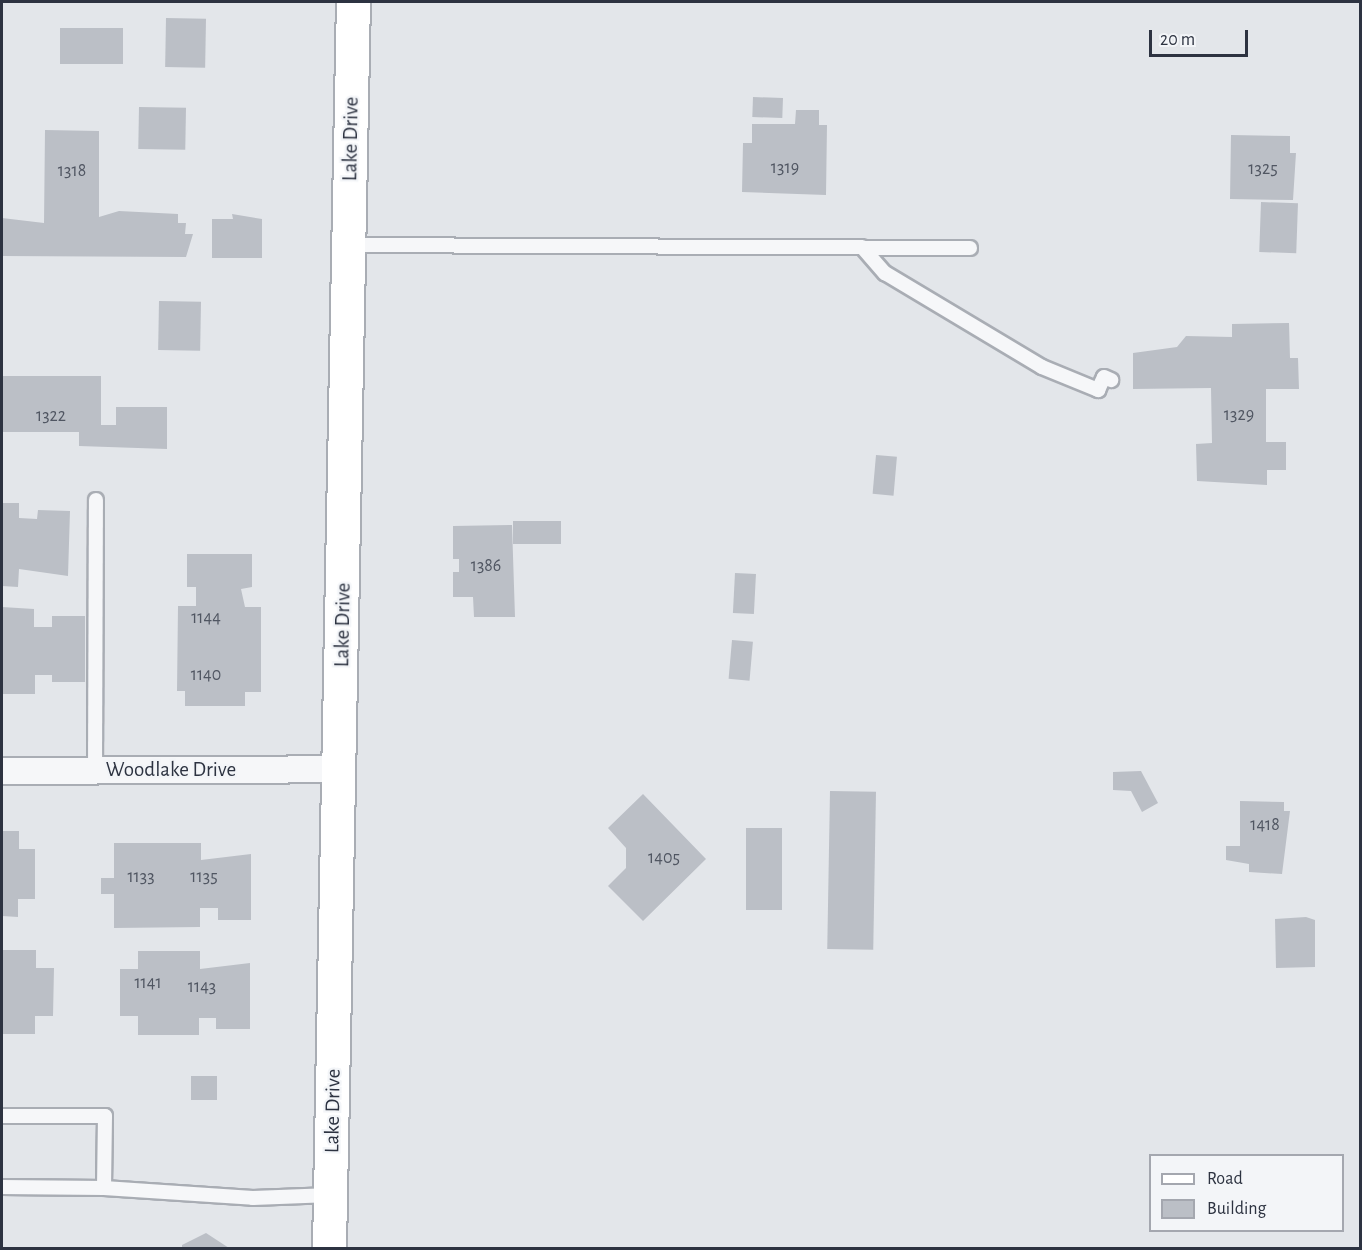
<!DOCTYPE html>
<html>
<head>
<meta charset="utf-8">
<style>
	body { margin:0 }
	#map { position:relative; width:1362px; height:1250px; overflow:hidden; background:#e3e6ea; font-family:"Alegreya Sans",sans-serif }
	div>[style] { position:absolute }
	.building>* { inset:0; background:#bbbfc6; transform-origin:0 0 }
	.roads { filter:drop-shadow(2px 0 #a9adb4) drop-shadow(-2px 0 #a9adb4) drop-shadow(0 2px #a9adb4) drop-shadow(0 -2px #a9adb4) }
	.service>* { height:14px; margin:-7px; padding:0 7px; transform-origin:7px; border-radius:7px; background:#f6f7f9 }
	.minor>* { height:26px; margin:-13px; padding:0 13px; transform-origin:13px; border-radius:13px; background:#f6f7f9 }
	.secondary>* { height:33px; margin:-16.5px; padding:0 16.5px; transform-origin:16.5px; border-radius:16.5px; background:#fff }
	span { translate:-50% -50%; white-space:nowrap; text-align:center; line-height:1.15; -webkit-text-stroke:4.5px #f3f5f8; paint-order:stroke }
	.number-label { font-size:18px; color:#505662 }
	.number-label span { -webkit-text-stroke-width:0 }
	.street-label { font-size:21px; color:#2d3341 }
	.frame { position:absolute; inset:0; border:3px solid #2d3341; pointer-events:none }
	.legend { position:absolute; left:1149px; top:1154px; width:195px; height:78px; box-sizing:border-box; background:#f3f5f8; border:2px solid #a4a7af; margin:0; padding:8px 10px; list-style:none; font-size:18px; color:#2d3341 }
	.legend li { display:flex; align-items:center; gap:12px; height:30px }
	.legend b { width:30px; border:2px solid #a4a7af }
	.scale { position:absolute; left:1149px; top:30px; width:99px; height:27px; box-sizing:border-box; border:3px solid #2d3341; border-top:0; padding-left:8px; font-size:18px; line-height:21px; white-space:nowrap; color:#2d3341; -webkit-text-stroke:4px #f3f5f8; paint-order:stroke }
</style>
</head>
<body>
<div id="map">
	<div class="building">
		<i style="left:166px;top:18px;width:40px;height:49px;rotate:1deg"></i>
		<i style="left:60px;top:28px;width:63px;height:36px"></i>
		<i style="left:753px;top:97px;width:30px;height:20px;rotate:2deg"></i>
		<i style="left:139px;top:107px;width:47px;height:42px;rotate:1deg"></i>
		<i style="clip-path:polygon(796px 110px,819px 110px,819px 125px,827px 125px,826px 195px,742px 192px,743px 143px,752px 143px,752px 124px,795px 124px)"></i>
		<i style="clip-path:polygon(45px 130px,99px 131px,99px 217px,119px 211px,178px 214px,178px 223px,186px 223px,185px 234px,193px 234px,186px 257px,2px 256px,2px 218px,44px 223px)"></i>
		<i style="clip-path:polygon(1231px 135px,1290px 136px,1290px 153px,1296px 153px,1293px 200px,1230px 199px)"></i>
		<i style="left:1261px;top:202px;width:37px;height:50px;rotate:2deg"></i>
		<i style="clip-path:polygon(232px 214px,262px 219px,262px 258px,212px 258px,212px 219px,233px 219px)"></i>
		<i style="left:159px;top:301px;width:42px;height:49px;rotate:1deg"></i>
		<i style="clip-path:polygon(1289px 323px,1290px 358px,1298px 358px,1299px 389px,1266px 389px,1266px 442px,1286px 442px,1286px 470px,1267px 470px,1267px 485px,1197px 481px,1196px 444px,1212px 443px,1211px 388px,1133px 389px,1133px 353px,1177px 347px,1186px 336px,1232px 337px,1232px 324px)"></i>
		<i style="clip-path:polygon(2px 376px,101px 376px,101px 425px,116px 425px,116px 407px,167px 407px,167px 449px,79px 446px,79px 432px,2px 432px)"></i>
		<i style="left:876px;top:455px;width:21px;height:39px;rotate:5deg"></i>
		<i style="clip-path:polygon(2px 503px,19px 503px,19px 518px,37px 519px,38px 510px,70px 511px,68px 576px,19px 569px,18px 587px,2px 586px)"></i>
		<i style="left:513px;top:521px;width:48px;height:23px"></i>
		<i style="clip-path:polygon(512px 525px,515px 617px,474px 617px,473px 597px,453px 597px,453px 572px,459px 572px,459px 559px,453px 559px,453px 526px)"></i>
		<i style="clip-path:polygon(187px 554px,252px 554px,252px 587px,241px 589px,245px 607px,261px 607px,261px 692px,245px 692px,245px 706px,185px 706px,185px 691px,177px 691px,178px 606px,196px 606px,196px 587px,187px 587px)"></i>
		<i style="left:735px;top:573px;width:21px;height:40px;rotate:3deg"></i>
		<i style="clip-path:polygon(2px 607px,34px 609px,34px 627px,52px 627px,52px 616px,85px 616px,85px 682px,52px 682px,52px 675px,35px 675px,35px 694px,2px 694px)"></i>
		<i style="left:732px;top:640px;width:21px;height:39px;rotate:5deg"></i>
		<i style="clip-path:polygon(1141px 771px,1158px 803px,1142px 812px,1131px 791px,1113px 790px,1113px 772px)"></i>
		<i style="left:830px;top:791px;width:46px;height:158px;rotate:1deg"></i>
		<i style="clip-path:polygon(643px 794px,706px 859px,643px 921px,608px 886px,626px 868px,626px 848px,608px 828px)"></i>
		<i style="clip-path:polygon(1240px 801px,1284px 802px,1284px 811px,1290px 811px,1282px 874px,1249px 872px,1249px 864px,1226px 860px,1226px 846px,1240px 846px)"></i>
		<i style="left:746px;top:828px;width:36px;height:82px"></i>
		<i style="clip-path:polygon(2px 831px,19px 831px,19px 849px,35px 849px,35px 899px,18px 899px,18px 917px,2px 916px)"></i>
		<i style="clip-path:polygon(114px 843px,201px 843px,201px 860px,251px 854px,251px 920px,218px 920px,218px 908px,200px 908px,200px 927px,114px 928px,114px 894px,101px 894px,101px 878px,114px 878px)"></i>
		<i style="clip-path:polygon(1306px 917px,1315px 920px,1315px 967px,1276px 968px,1275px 919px)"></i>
		<i style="clip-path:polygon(2px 950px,36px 950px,36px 968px,54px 968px,53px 1016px,35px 1016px,35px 1034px,2px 1034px)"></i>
		<i style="clip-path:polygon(138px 951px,200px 951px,200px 969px,250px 963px,250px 1029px,216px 1029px,216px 1018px,199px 1018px,199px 1035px,138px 1035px,138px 1016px,120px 1016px,120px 969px,138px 969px)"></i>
		<i style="left:191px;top:1076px;width:26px;height:24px"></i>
		<i style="clip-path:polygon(206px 1233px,229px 1248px,182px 1248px,182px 1245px)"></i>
	</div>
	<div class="roads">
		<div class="service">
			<i style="left:349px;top:245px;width:621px;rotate:0.28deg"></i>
			<i style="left:862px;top:247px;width:35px;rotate:49deg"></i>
			<i style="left:885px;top:273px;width:183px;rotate:30.9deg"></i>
			<i style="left:1042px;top:367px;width:61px;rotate:22.3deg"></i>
			<i style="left:1098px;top:390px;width:14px;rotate:-65deg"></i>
			<i style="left:1104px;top:377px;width:8px;rotate:23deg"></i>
			<i style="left:95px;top:770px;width:270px;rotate:-89.8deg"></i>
			<i style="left:2px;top:1116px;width:103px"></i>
			<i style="left:105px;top:1116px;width:72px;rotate:90.8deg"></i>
			<i style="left:104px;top:1188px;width:149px;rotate:3.8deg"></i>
			<i style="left:253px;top:1198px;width:78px;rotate:-2.2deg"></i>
			<i style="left:2px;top:1187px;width:102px;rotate:0.6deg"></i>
		</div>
		<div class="minor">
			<i style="left:2px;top:771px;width:339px;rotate:-0.3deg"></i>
		</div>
		<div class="secondary">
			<i style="left:329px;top:1248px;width:1246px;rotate:-88.9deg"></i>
		</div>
	</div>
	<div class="number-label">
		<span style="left:785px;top:168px">1319</span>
		<span style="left:1263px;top:169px">1325</span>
		<span style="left:72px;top:171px">1318</span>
		<span style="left:1239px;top:415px">1329</span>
		<span style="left:51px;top:416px">1322</span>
		<span style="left:486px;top:566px">1386</span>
		<span style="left:206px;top:618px">1144</span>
		<span style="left:206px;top:675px">1140</span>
		<span style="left:1265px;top:825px">1418</span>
		<span style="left:664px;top:858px">1405</span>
		<span style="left:141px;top:877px">1133</span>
		<span style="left:204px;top:877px">1135</span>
		<span style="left:148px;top:983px">1141</span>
		<span style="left:202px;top:987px">1143</span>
	</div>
	<div class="street-label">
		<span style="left:351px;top:139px;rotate:-89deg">Lake Drive</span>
		<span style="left:343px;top:625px;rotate:-89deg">Lake Drive</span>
		<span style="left:171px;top:770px">Woodlake Drive</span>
		<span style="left:333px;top:1111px;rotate:-89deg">Lake Drive</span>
	</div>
	<div class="frame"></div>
	<ul class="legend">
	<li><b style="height:8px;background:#fff"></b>Road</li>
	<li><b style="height:16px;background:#bbbfc6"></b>Building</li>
	</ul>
	<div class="scale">20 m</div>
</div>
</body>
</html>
